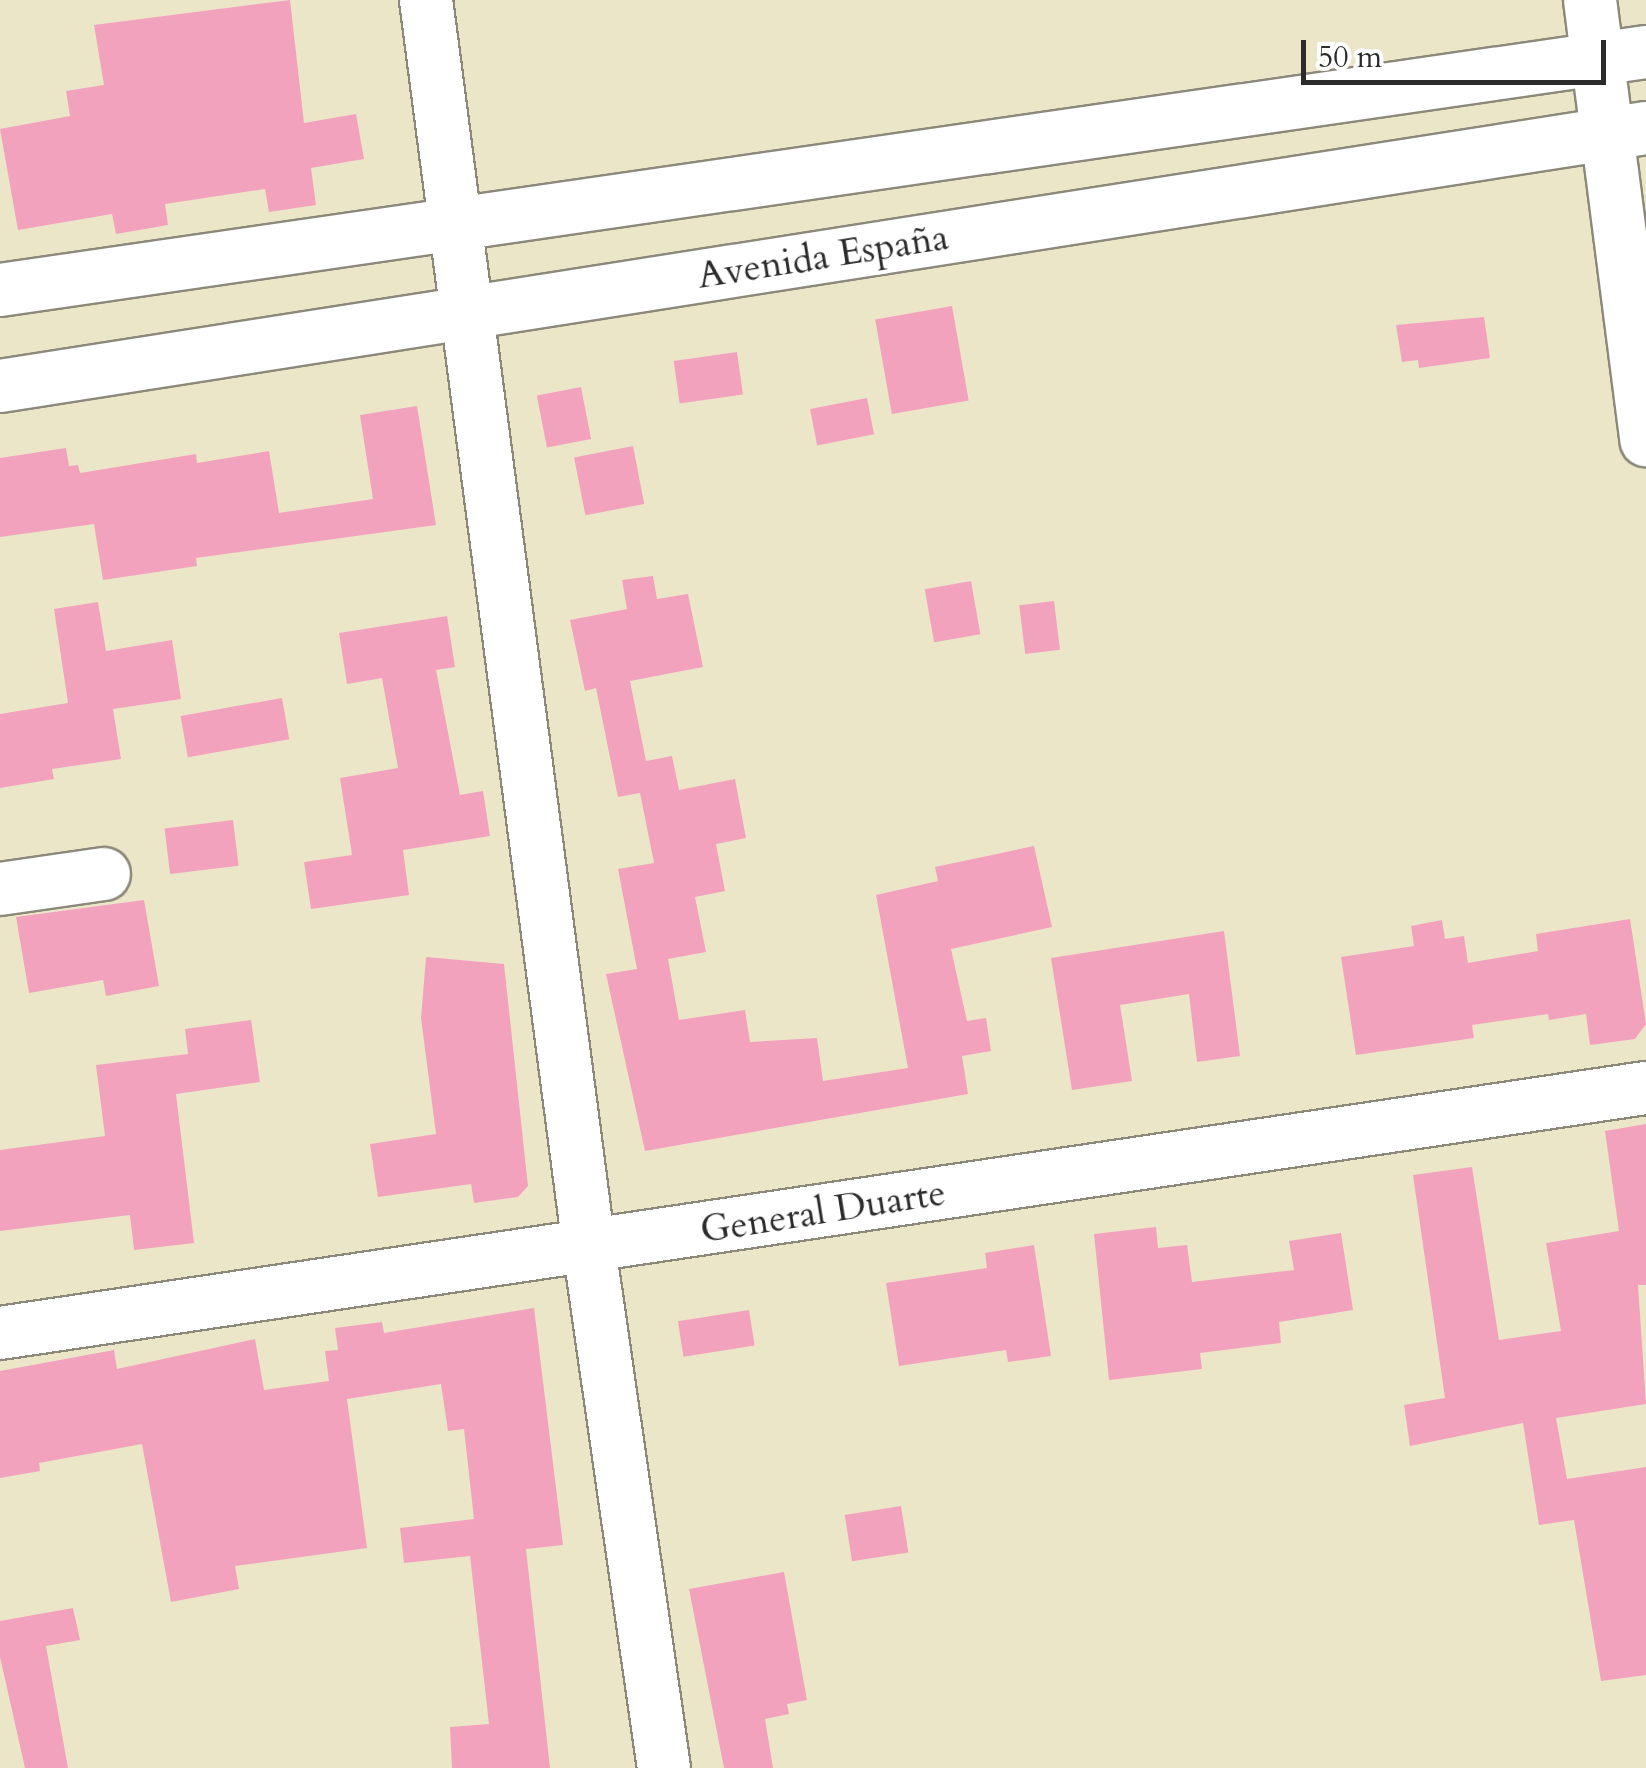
<!DOCTYPE html>
<html>
<head>
<meta charset="utf-8">
<style>
	body { margin:0 }
	#map { position:relative; width:1646px; height:1768px; overflow:hidden; background:#ece6c9; font-family:Cardo,serif }
	div>[style] { position:absolute }
	.building>* { inset:0; background:#f2a2bd; transform-origin:0 0 }
	.roads { filter:drop-shadow(2px 0 #8c887a) drop-shadow(-2px 0 #8c887a) drop-shadow(0 2px #8c887a) drop-shadow(0 -2px #8c887a) }
	.minor>* { height:52px; margin:-26px; padding:0 26px; transform-origin:26px; border-radius:26px; background:#fff }
	span { translate:-50% -50%; white-space:nowrap; text-align:center; line-height:1.15; -webkit-text-stroke:8px #fff; paint-order:stroke }
	.street-label { font-size:38px; color:#2b2b2b }
	.scale { position:absolute; left:1301px; top:40px; width:305px; height:45px; box-sizing:border-box; border:5px solid #2b2b2b; border-top:0; padding-left:12px; font-size:30px; line-height:35px; white-space:nowrap; color:#2b2b2b; -webkit-text-stroke:8px #fff; paint-order:stroke }
</style>
</head>
<body>
<div id="map">
	<div class="building">
		<i style="clip-path:polygon(290px 0,304px 123px,356px 114px,364px 159px,311px 168px,316px 205px,269px 212px,265px 189px,165px 204px,168px 225px,116px 234px,112px 214px,18px 230px,0 129px,70px 116px,66px 91px,104px 85px,94px 25px)"></i>
		<i style="left:952px;top:306px;width:96px;height:78px;rotate:80deg"></i>
		<i style="clip-path:polygon(1484px 317px,1490px 358px,1419px 368px,1418px 360px,1402px 362px,1396px 325px)"></i>
		<i style="left:737px;top:352px;width:43px;height:64px;rotate:82deg"></i>
		<i style="left:581px;top:387px;width:53px;height:45px;rotate:79deg"></i>
		<i style="left:867px;top:398px;width:37px;height:58px;rotate:79deg"></i>
		<i style="clip-path:polygon(417px 406px,436px 525px,196px 558px,197px 566px,103px 580px,94px 524px,0 537px,0 458px,66px 448px,69px 466px,78px 465px,80px 473px,196px 454px,197px 463px,269px 451px,279px 513px,373px 499px,360px 415px)"></i>
		<i style="left:633px;top:446px;width:59px;height:60px;rotate:79deg"></i>
		<i style="clip-path:polygon(653px 576px,657px 599px,688px 594px,703px 667px,630px 681px,646px 761px,672px 756px,679px 790px,735px 779px,746px 838px,716px 844px,725px 891px,695px 897px,706px 952px,668px 959px,679px 1020px,745px 1010px,750px 1042px,817px 1038px,823px 1081px,908px 1068px,876px 895px,938px 881px,935px 867px,1034px 846px,1052px 927px,951px 949px,967px 1021px,986px 1018px,991px 1051px,962px 1056px,968px 1094px,645px 1151px,606px 974px,637px 969px,618px 869px,654px 863px,640px 793px,618px 797px,596px 688px,585px 691px,570px 620px,627px 609px,622px 580px)"></i>
		<i style="left:971px;top:581px;width:54px;height:47px;rotate:80deg"></i>
		<i style="left:1054px;top:601px;width:49px;height:35px;rotate:83deg"></i>
		<i style="clip-path:polygon(98px 602px,106px 651px,172px 640px,181px 699px,113px 709px,121px 759px,52px 769px,54px 779px,0 788px,0 714px,68px 703px,54px 609px)"></i>
		<i style="clip-path:polygon(447px 616px,455px 667px,436px 670px,460px 795px,483px 791px,490px 836px,403px 850px,409px 895px,311px 909px,304px 862px,352px 855px,340px 778px,398px 768px,382px 678px,347px 684px,339px 633px)"></i>
		<i style="left:282px;top:698px;width:42px;height:103px;rotate:80deg"></i>
		<i style="left:233px;top:820px;width:46px;height:69px;rotate:83deg"></i>
		<i style="clip-path:polygon(144px 900px,159px 986px,106px 996px,103px 980px,29px 993px,16px 917px)"></i>
		<i style="clip-path:polygon(1630px 919px,1646px 1024px,1635px 1039px,1590px 1045px,1586px 1014px,1549px 1020px,1548px 1014px,1472px 1025px,1474px 1038px,1356px 1055px,1341px 957px,1414px 946px,1411px 926px,1442px 920px,1445px 939px,1464px 936px,1468px 963px,1538px 951px,1536px 934px)"></i>
		<i style="clip-path:polygon(1224px 931px,1240px 1056px,1197px 1062px,1189px 994px,1120px 1005px,1132px 1081px,1072px 1090px,1051px 958px)"></i>
		<i style="clip-path:polygon(426px 957px,504px 964px,528px 1186px,518px 1197px,474px 1203px,471px 1184px,378px 1197px,370px 1144px,436px 1134px,421px 1018px)"></i>
		<i style="clip-path:polygon(251px 1020px,260px 1082px,176px 1094px,194px 1243px,134px 1250px,130px 1215px,0 1231px,0 1150px,105px 1136px,96px 1065px,188px 1054px,185px 1029px)"></i>
		<i style="clip-path:polygon(1646px 1124px,1646px 1285px,1638px 1285px,1646px 1404px,1556px 1418px,1567px 1479px,1646px 1467px,1646px 1675px,1601px 1681px,1574px 1520px,1539px 1525px,1523px 1423px,1410px 1446px,1404px 1405px,1445px 1398px,1413px 1175px,1472px 1167px,1499px 1340px,1561px 1331px,1546px 1243px,1619px 1231px,1605px 1131px)"></i>
		<i style="clip-path:polygon(1156px 1227px,1158px 1248px,1187px 1245px,1192px 1282px,1294px 1270px,1289px 1241px,1341px 1233px,1353px 1310px,1279px 1322px,1281px 1343px,1200px 1353px,1202px 1369px,1109px 1380px,1094px 1234px)"></i>
		<i style="clip-path:polygon(1034px 1245px,1051px 1356px,1008px 1362px,1006px 1350px,899px 1366px,886px 1283px,987px 1268px,985px 1253px)"></i>
		<i style="clip-path:polygon(534px 1308px,563px 1545px,526px 1549px,550px 1768px,452px 1768px,450px 1727px,489px 1724px,470px 1556px,404px 1563px,400px 1528px,474px 1519px,464px 1429px,448px 1431px,441px 1384px,347px 1399px,367px 1548px,235px 1566px,239px 1589px,171px 1602px,142px 1444px,39px 1463px,40px 1471px,0 1478px,0 1371px,114px 1350px,117px 1369px,255px 1339px,264px 1390px,329px 1381px,325px 1351px,338px 1350px,335px 1328px,382px 1322px,384px 1333px)"></i>
		<i style="left:749px;top:1310px;width:36px;height:72px;rotate:81deg"></i>
		<i style="left:901px;top:1506px;width:47px;height:57px;rotate:81deg"></i>
		<i style="clip-path:polygon(784px 1572px,807px 1700px,787px 1704px,789px 1714px,765px 1719px,773px 1768px,724px 1768px,689px 1589px)"></i>
		<i style="clip-path:polygon(73px 1608px,80px 1640px,46px 1646px,68px 1768px,25px 1768px,0 1657px,0 1621px)"></i>
	</div>
	<div class="roads">
		<div class="minor">
			<i style="left:426px;top:0;width:1258px;rotate:82.55deg"></i>
			<i style="left:589px;top:1247px;width:526px;rotate:81.81deg"></i>
			<i style="left:1590px;top:0;width:444px;rotate:82.7deg"></i>
			<i style="left:0;top:290px;width:1663px;rotate:-8.23deg"></i>
			<i style="left:0;top:386px;width:1666px;rotate:-8.91deg"></i>
			<i style="left:0;top:889px;width:105px;rotate:-8.2deg"></i>
			<i style="left:0;top:1333px;width:1664px;rotate:-8.47deg"></i>
		</div>
	</div>
	<div class="street-label">
		<span style="left:823px;top:257px;rotate:-9deg">Avenida España</span>
		<span style="left:823px;top:1212px;rotate:-9deg">General Duarte</span>
	</div>
	<div class="scale">50 m</div>
</div>
</body>
</html>
